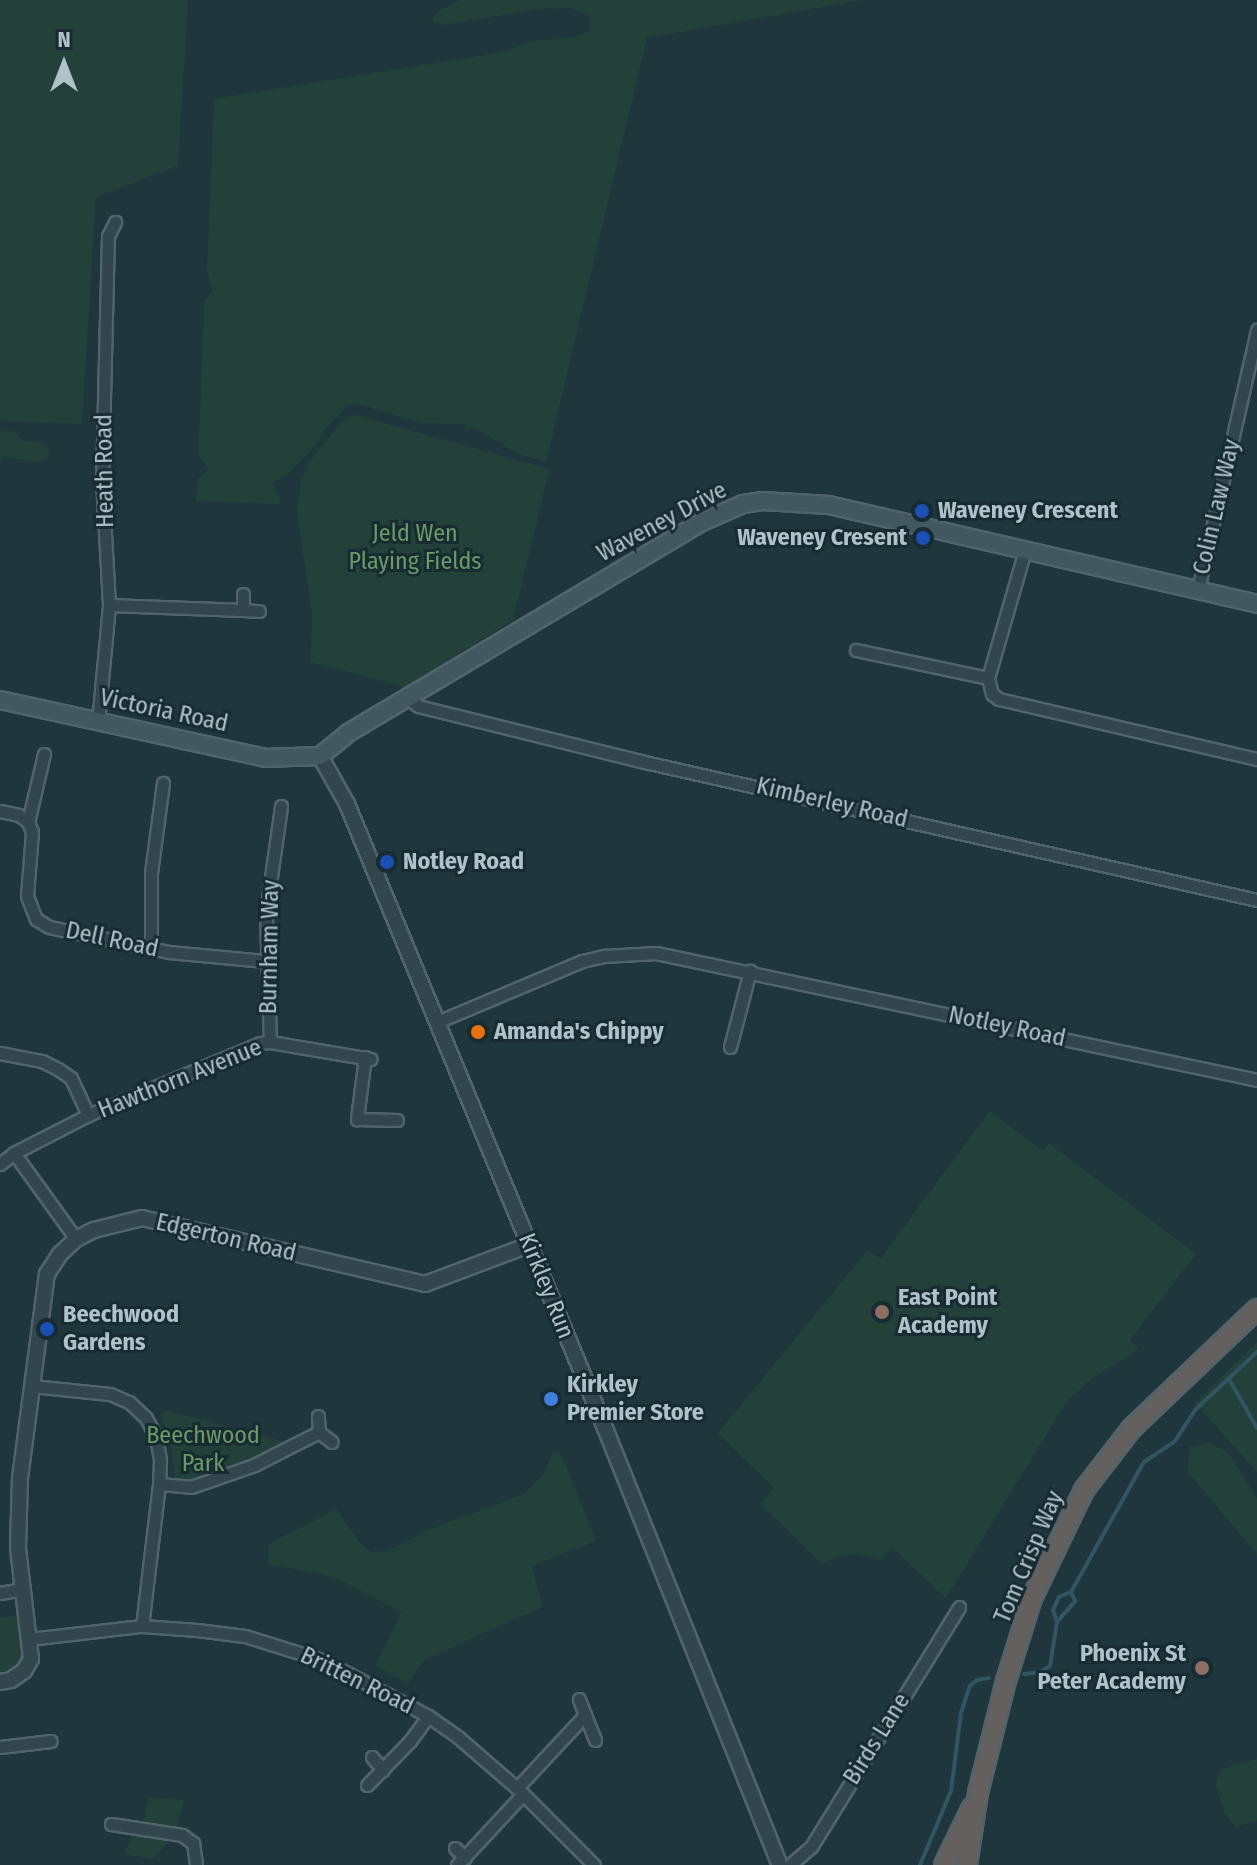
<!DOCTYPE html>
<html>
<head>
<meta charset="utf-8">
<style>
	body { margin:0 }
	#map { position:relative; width:1257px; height:1865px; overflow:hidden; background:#20363d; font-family:"Fira Sans Condensed",sans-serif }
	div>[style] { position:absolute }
	.green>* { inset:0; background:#234039 }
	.stream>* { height:4px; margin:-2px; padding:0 2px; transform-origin:2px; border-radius:2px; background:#305664 }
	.roads { filter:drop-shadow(2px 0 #52646b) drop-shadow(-2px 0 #52646b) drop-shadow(0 2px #52646b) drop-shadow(0 -2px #52646b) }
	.minor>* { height:11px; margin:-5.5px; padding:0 5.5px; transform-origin:5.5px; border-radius:5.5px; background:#34464d }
	.tertiary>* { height:14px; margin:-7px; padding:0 7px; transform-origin:7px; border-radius:7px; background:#34464d }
	.secondary>* { height:16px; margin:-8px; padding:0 8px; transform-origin:8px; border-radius:8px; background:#425760 }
	.trunk>* { height:18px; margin:-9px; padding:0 9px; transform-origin:9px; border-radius:9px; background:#63605e }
	.dots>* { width:22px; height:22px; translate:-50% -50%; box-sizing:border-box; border:4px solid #192b32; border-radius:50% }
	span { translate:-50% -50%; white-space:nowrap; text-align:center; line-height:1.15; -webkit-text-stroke:6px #192b32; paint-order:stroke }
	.street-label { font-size:24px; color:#afc1c9 }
	.poi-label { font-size:24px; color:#afc1c9; font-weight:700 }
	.left { translate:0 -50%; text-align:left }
	.right { translate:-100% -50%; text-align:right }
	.park-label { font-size:24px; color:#689c64 }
	.north { position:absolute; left:24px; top:24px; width:80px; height:80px; -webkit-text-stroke:6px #192b32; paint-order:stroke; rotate:0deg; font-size:22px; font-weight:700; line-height:32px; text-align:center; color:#afc1c9 }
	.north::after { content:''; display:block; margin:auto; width:28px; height:36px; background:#afc1c9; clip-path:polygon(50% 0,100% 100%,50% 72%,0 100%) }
</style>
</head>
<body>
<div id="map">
	<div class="green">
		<i style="clip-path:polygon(0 0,188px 0,178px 166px,96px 197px,82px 424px,0 421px)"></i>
		<i style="clip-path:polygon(460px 0,862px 0,647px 38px,546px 462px,521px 455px,476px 429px,462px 429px,466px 426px,463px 424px,420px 423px,362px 405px,348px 405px,328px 425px,315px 446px,284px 477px,273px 483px,281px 504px,196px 501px,198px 479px,209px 469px,199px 456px,199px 440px,204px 301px,212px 292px,207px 268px,214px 99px,503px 52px,530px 41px,576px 37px,590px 30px,589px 15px,570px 8px,537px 9px,445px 25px,432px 21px,434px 14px)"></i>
		<i style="clip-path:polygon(356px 415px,549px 469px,551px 463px,513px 620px,405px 687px,311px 662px,312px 614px,297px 511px,301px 479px,312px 458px,345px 418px)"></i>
		<i style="clip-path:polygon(0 430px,15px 432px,23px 441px,39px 442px,49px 448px,47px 459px,39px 462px,3px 457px,0 460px)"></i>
		<i style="clip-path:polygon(990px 1111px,1043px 1151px,1049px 1143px,1196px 1254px,1130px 1340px,1139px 1349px,1089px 1381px,1067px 1401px,946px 1598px,892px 1548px,881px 1560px,857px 1554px,840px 1556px,822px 1564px,760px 1504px,774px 1488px,718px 1433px,867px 1251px,880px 1259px)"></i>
		<i style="clip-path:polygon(1257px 1342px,1257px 1472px,1195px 1403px)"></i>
		<i style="clip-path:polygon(169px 1411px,286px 1442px,249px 1462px,196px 1480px,175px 1478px,170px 1438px,160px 1414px)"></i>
		<i style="clip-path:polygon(1209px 1443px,1229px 1453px,1257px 1499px,1257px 1554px,1187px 1471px,1190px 1447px)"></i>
		<i style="clip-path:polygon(553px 1451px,562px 1456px,596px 1541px,532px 1566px,542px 1607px,424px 1660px,408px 1683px,375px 1666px,402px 1612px,331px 1576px,268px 1564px,269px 1544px,336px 1509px,359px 1542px,371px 1552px,388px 1551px,431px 1529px,524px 1494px,543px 1475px)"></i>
		<i style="clip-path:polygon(22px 1615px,27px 1657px,21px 1668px,0 1678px,0 1618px)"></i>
		<i style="clip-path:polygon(1257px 1759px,1257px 1821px,1235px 1827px,1224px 1812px,1215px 1784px,1221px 1769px)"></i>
		<i style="clip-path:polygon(148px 1797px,184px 1800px,176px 1831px,143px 1825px)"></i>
		<i style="clip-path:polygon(132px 1835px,137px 1834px,170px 1840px,153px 1859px,124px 1854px)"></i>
	</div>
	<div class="stream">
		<i style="left:1229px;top:1379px;width:56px;rotate:60.3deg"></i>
		<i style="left:1057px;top:1622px;width:13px;rotate:-108deg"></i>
		<i style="left:1053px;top:1610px;width:14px;rotate:-65deg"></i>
		<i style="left:1059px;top:1597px;width:13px;rotate:-23deg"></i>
		<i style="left:1024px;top:1674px;width:17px;rotate:-7deg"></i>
		<i style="left:1041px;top:1672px;width:11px;rotate:-34deg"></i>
		<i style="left:1050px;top:1666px;width:45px;rotate:-81deg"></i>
		<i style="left:1057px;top:1622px;width:28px;rotate:-49deg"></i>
		<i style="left:1075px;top:1601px;width:10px;rotate:-114deg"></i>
		<i style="left:1071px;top:1592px;width:149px;rotate:-60.7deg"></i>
		<i style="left:1144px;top:1462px;width:37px;rotate:-34deg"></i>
		<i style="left:1175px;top:1441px;width:37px;rotate:-57deg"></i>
		<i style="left:1195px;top:1410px;width:85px;rotate:-43.1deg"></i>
		<i style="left:920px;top:1865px;width:80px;rotate:-67.3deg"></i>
		<i style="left:951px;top:1791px;width:79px;rotate:-82.7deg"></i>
		<i style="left:961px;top:1713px;width:28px;rotate:-72deg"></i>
		<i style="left:970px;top:1686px;width:9px;rotate:-41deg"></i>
		<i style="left:977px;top:1680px;width:12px;rotate:-9deg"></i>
	</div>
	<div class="roads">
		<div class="minor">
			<i style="left:1025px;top:550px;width:133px;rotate:106.1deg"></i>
			<i style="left:988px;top:678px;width:16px;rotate:76deg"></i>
			<i style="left:992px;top:694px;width:9px;rotate:36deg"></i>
			<i style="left:999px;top:699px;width:265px;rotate:13.1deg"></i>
			<i style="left:1198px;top:590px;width:267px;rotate:-77.2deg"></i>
			<i style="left:109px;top:605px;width:134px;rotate:2.1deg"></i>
			<i style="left:243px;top:610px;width:16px;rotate:-90deg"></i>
			<i style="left:243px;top:610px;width:16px;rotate:4deg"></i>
			<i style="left:856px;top:650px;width:135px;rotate:12deg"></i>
			<i style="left:410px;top:699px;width:11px;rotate:41deg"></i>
			<i style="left:418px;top:706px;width:238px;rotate:13.9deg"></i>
			<i style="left:649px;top:763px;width:623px;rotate:12.7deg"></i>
			<i style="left:98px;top:722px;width:118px;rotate:-84.6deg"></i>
			<i style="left:109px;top:605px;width:124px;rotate:-93.2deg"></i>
			<i style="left:102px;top:481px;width:245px;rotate:-88.6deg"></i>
			<i style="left:108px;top:236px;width:16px;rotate:-63deg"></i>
			<i style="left:44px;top:754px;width:70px;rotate:103.2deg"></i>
			<i style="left:28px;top:822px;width:11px;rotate:68deg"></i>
			<i style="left:32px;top:832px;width:64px;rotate:94.5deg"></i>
			<i style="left:27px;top:896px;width:25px;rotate:69deg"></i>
			<i style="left:36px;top:919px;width:15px;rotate:32deg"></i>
			<i style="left:49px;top:927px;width:123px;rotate:11.8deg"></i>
			<i style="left:169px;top:952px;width:96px;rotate:5.4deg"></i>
			<i style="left:0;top:811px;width:19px;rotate:12deg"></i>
			<i style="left:19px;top:815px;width:11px;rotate:38deg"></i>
			<i style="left:151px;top:948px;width:75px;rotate:-90deg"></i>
			<i style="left:151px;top:873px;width:91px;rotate:-82.4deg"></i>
			<i style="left:437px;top:1022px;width:157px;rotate:-22.8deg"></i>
			<i style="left:582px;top:961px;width:23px;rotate:-13deg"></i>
			<i style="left:604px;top:956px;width:52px;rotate:-3.3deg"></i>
			<i style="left:656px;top:953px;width:614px;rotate:11.93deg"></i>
			<i style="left:270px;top:1042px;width:130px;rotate:-91.8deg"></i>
			<i style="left:266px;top:912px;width:107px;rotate:-81.9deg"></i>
			<i style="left:730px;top:1047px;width:79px;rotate:-75.3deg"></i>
			<i style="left:0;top:1053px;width:43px;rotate:10.8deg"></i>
			<i style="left:42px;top:1061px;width:18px;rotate:27deg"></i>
			<i style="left:58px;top:1069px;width:16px;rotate:35deg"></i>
			<i style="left:71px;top:1078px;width:41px;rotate:65.3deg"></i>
			<i style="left:365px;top:1057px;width:63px;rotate:97.4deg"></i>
			<i style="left:357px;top:1119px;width:40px;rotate:1.4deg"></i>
			<i style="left:14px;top:1153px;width:106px;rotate:54.2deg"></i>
			<i style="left:0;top:1164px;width:18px;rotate:-38deg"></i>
			<i style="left:14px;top:1153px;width:83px;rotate:-27.2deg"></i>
			<i style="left:88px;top:1115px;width:186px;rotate:-22.7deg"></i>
			<i style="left:260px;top:1043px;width:10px;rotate:-6deg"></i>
			<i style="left:270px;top:1042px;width:102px;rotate:9.6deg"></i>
			<i style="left:31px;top:1386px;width:79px;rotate:5.8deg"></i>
			<i style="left:110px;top:1394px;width:21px;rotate:23deg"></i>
			<i style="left:129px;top:1402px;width:23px;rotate:43deg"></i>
			<i style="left:146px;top:1418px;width:21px;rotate:62deg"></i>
			<i style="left:156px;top:1437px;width:23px;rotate:80deg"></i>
			<i style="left:160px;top:1460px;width:24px;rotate:92deg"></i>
			<i style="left:159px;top:1484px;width:143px;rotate:96.8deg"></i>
			<i style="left:319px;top:1432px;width:16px;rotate:38deg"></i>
			<i style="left:159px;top:1484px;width:32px;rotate:5deg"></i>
			<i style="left:191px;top:1487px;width:67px;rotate:-19.2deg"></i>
			<i style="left:254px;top:1465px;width:73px;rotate:-26.9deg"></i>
			<i style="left:319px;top:1432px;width:16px;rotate:-94deg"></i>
			<i style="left:0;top:1593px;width:23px;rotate:-10deg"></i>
			<i style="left:29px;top:1639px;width:114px;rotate:-6.6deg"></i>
			<i style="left:142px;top:1626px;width:55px;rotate:4.2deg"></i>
			<i style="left:197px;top:1630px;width:48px;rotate:7.1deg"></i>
			<i style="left:245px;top:1636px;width:84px;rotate:17.4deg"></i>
			<i style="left:325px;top:1661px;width:117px;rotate:28.1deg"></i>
			<i style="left:428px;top:1716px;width:38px;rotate:35deg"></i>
			<i style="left:459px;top:1738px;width:77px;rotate:40.8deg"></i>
			<i style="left:517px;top:1788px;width:109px;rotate:45deg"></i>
			<i style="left:585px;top:1715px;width:27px;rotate:68deg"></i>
			<i style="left:0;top:1747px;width:51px;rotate:-6.7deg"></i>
			<i style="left:372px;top:1757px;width:17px;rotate:50deg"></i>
			<i style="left:367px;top:1785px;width:62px;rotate:-45.7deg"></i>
			<i style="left:410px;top:1741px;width:31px;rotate:-54deg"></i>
			<i style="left:517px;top:1788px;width:100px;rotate:-47deg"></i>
			<i style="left:585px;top:1715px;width:17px;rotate:-111deg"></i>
			<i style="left:111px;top:1824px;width:72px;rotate:8.8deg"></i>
			<i style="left:182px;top:1835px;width:14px;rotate:36deg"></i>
			<i style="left:193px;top:1843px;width:22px;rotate:82deg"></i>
			<i style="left:455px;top:1848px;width:14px;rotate:45deg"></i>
			<i style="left:457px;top:1865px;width:97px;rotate:-47.1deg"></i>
			<i style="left:790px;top:1865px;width:28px;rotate:-41deg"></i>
			<i style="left:811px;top:1847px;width:282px;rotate:-58.3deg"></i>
		</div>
		<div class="tertiary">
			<i style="left:320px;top:756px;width:55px;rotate:60.6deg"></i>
			<i style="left:347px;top:804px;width:675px;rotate:67.54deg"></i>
			<i style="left:605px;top:1428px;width:471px;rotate:68.2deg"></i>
			<i style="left:0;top:1682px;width:11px;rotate:-10deg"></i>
			<i style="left:11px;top:1680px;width:16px;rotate:-35deg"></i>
			<i style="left:24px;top:1671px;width:14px;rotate:-60deg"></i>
			<i style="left:31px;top:1659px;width:112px;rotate:-96.7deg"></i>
			<i style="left:18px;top:1548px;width:70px;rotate:-88.4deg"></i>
			<i style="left:20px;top:1478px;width:206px;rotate:-82.5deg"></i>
			<i style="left:47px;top:1274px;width:24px;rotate:-57deg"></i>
			<i style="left:60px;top:1254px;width:22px;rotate:-43deg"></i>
			<i style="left:76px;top:1239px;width:20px;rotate:-27deg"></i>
			<i style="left:94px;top:1230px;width:49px;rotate:-14deg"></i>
			<i style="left:142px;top:1218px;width:291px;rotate:13.1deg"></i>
			<i style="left:425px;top:1284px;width:111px;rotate:-20.6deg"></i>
		</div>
		<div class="secondary">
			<i style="left:0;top:700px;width:271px;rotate:12.3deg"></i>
			<i style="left:265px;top:758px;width:55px;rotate:-2.1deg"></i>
			<i style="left:320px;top:756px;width:36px;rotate:-39deg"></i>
			<i style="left:348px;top:733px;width:412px;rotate:-30.8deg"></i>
			<i style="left:702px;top:522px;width:45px;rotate:-23.7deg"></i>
			<i style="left:743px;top:504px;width:19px;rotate:-9deg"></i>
			<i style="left:762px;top:501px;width:67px;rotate:3.4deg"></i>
			<i style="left:829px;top:505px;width:439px;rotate:13deg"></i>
		</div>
		<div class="trunk">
			<i style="left:944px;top:1865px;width:64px;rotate:-64.2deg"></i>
			<i style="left:967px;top:1865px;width:73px;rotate:-81.3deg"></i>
			<i style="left:978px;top:1793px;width:115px;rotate:-76deg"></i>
			<i style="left:1006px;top:1681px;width:87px;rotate:-72.6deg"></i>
			<i style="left:1032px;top:1598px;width:120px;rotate:-64.3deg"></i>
			<i style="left:1084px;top:1490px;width:78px;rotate:-52.3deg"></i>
			<i style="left:1132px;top:1428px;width:173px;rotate:-43.6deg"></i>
		</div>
	</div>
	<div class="dots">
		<i style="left:922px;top:511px;background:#1a4fb4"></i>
		<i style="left:923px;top:538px;background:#1a4fb4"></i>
		<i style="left:387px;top:862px;background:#1a4fb4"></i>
		<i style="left:478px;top:1032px;background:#e8710a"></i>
		<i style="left:882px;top:1312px;background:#8d6e63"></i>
		<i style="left:47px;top:1329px;background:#1a4fb4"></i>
		<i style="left:551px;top:1399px;background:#3f7fe0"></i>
		<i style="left:1202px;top:1668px;background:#8d6e63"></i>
	</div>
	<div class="street-label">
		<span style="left:105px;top:471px;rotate:-91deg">Heath Road</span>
		<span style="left:1217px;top:507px;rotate:-77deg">Colin Law Way</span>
		<span style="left:662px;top:522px;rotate:-28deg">Waveney Drive</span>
		<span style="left:164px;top:711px;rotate:12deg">Victoria Road</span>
		<span style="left:832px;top:803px;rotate:13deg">Kimberley Road</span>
		<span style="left:112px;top:940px;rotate:12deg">Dell Road</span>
		<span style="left:270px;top:947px;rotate:-89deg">Burnham Way</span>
		<span style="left:1007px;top:1027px;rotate:12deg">Notley Road</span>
		<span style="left:180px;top:1079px;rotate:-22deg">Hawthorn Avenue</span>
		<span style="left:226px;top:1238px;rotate:13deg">Edgerton Road</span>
		<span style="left:546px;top:1286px;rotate:68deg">Kirkley Run</span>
		<span style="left:1029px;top:1557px;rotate:-67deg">Tom Crisp Way</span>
		<span style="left:357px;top:1681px;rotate:26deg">Britten Road</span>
		<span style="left:877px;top:1739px;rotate:-58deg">Birds Lane</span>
	</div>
	<div class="poi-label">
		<span class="left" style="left:938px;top:511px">Waveney Crescent</span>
		<span class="right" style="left:907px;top:538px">Waveney Cresent</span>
		<span class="left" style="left:403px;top:862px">Notley Road</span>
		<span class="left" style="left:494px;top:1032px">Amanda's Chippy</span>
		<span class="left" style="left:898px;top:1312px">East Point<br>Academy</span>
		<span class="left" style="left:63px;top:1329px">Beechwood<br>Gardens</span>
		<span class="left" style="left:567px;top:1399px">Kirkley<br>Premier Store</span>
		<span class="right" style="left:1186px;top:1668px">Phoenix St<br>Peter Academy</span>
	</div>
	<div class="park-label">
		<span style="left:415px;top:548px">Jeld Wen<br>Playing Fields</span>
		<span style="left:203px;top:1450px">Beechwood<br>Park</span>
	</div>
	<div class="north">N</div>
</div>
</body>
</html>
